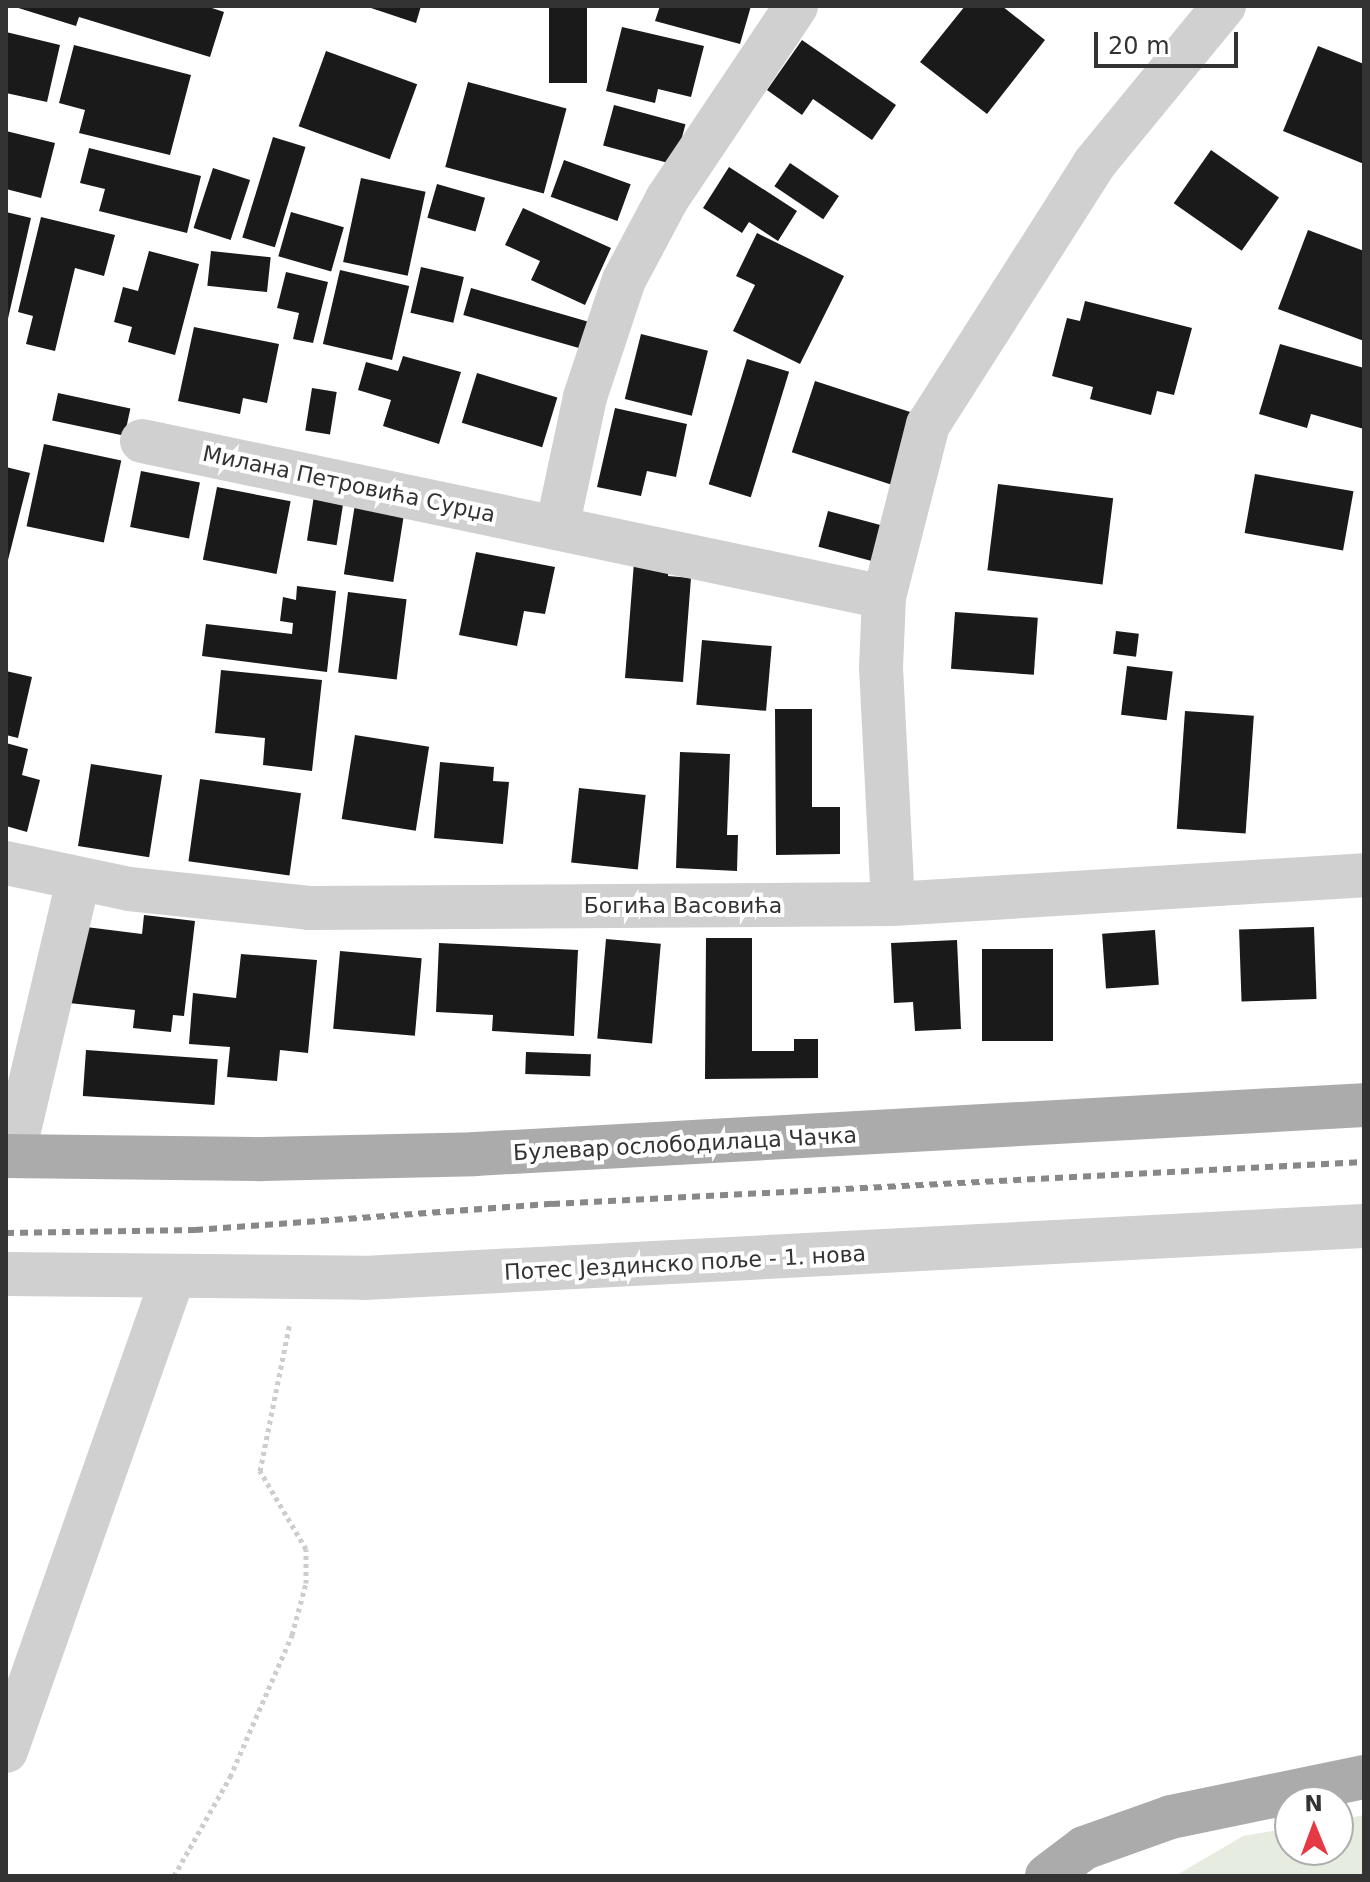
<!DOCTYPE html>
<html>
<head>
<meta charset="utf-8">
<style>
	body { margin:0 }
	#map { position:relative; width:1370px; height:1882px; overflow:hidden; background:#fff; font-family:"DejaVu Sans",sans-serif }
	div>[style] { position:absolute }
	.green>* { inset:0; background:#e6ecdf }
	.building>* { inset:0; background:#1a1a1a; transform-origin:0 0 }
	.path>* { height:5px; margin-top:-2.5px; transform-origin:0; background:repeating-linear-gradient(90deg,#cdcdcd 0 4px,transparent 0 8px) }
	.minor>* { height:44px; margin:-22px; padding:0 22px; transform-origin:22px; border-radius:22px; background:#d0d0d0 }
	.major>* { height:44px; margin:-22px; padding:0 22px; transform-origin:22px; border-radius:22px; background:#ababab }
	.rail>* { height:6px; margin-top:-3px; transform-origin:0; background:repeating-linear-gradient(90deg,#888 0 8px,transparent 0 14px) }
	span { translate:-50% -50%; white-space:nowrap; text-align:center; line-height:1.15; -webkit-text-stroke:8px #fff; paint-order:stroke }
	.street-label { font-size:22px; color:#333 }
	.frame { position:absolute; inset:0; border:8px solid #333; pointer-events:none }
	.north { position:absolute; left:1274px; top:1786px; width:80px; height:80px; box-sizing:border-box; background:#fff; border:2px solid #adadad; border-radius:50%; rotate:359deg; font-size:22px; font-weight:700; line-height:32px; text-align:center; color:#333 }
	.north::after { content:''; display:block; margin:auto; width:28px; height:36px; background:#e63946; clip-path:polygon(50% 0,100% 100%,50% 72%,0 100%) }
	.scale { position:absolute; left:1094px; top:32px; width:144px; height:36px; box-sizing:border-box; border:4px solid #333; border-top:0; padding-left:10px; font-size:24px; line-height:28px; white-space:nowrap; color:#333; -webkit-text-stroke:6px #fff; paint-order:stroke }
</style>
</head>
<body>
<div id="map">
	<div class="green">
		<i style="clip-path:polygon(1364px 1815px,1364px 1876px,1175px 1876px,1243px 1836px,1290px 1828px,1290px 1850px,1338px 1850px,1338px 1820px)"></i>
	</div>
	<div class="building">
		<i style="clip-path:polygon(12px 6px,206px 6px,224px 12px,210px 57px,79px 17px,76px 26px)"></i>
		<i style="clip-path:polygon(365px 6px,421px 6px,416px 23px)"></i>
		<i style="left:549px;top:6px;width:38px;height:77px"></i>
		<i style="clip-path:polygon(660px 6px,751px 6px,740px 44px,655px 21px)"></i>
		<i style="clip-path:polygon(965px 6px,1002px 6px,1045px 40px,987px 114px,920px 62px)"></i>
		<i style="clip-path:polygon(622px 27px,704px 46px,691px 97px,658px 89px,655px 103px,606px 91px)"></i>
		<i style="clip-path:polygon(6px 32px,60px 45px,47px 102px,6px 93px)"></i>
		<i style="clip-path:polygon(802px 40px,896px 105px,872px 140px,813px 99px,802px 115px,767px 90px)"></i>
		<i style="clip-path:polygon(74px 45px,191px 75px,170px 155px,79px 133px,85px 110px,59px 103px)"></i>
		<i style="clip-path:polygon(1318px 46px,1364px 64px,1364px 164px,1283px 131px)"></i>
		<i style="left:326px;top:51px;width:97px;height:80px;rotate:20deg"></i>
		<i style="left:468px;top:82px;width:102px;height:88px;rotate:15deg"></i>
		<i style="left:614px;top:105px;width:74px;height:42px;rotate:15deg"></i>
		<i style="clip-path:polygon(6px 131px,55px 143px,41px 198px,6px 189px)"></i>
		<i style="left:273px;top:137px;width:34px;height:105px;rotate:17deg"></i>
		<i style="clip-path:polygon(89px 148px,201px 176px,187px 233px,99px 211px,105px 189px,80px 183px)"></i>
		<i style="left:1211px;top:150px;width:83px;height:65px;rotate:35deg"></i>
		<i style="left:564px;top:160px;width:71px;height:39px;rotate:20deg"></i>
		<i style="left:790px;top:163px;width:59px;height:28px;rotate:34deg"></i>
		<i style="clip-path:polygon(729px 167px,797px 211px,778px 241px,749px 222px,742px 233px,703px 208px)"></i>
		<i style="left:213px;top:168px;width:39px;height:63px;rotate:18deg"></i>
		<i style="left:361px;top:178px;width:66px;height:86px;rotate:12deg"></i>
		<i style="left:437px;top:184px;width:50px;height:35px;rotate:16deg"></i>
		<i style="clip-path:polygon(523px 208px,611px 248px,585px 305px,531px 280px,540px 261px,505px 245px)"></i>
		<i style="clip-path:polygon(6px 212px,31px 218px,7px 323px,6px 323px)"></i>
		<i style="left:291px;top:212px;width:55px;height:46px;rotate:16deg"></i>
		<i style="clip-path:polygon(41px 217px,115px 235px,104px 276px,75px 268px,55px 351px,26px 344px,33px 316px,18px 312px)"></i>
		<i style="clip-path:polygon(1308px 230px,1364px 251px,1364px 341px,1278px 309px)"></i>
		<i style="clip-path:polygon(757px 233px,844px 276px,800px 364px,733px 331px,755px 285px,736px 276px)"></i>
		<i style="clip-path:polygon(149px 251px,199px 264px,175px 355px,128px 342px,132px 327px,114px 322px,123px 287px,138px 291px)"></i>
		<i style="left:211px;top:251px;width:60px;height:35px;rotate:6deg"></i>
		<i style="left:421px;top:267px;width:44px;height:47px;rotate:13deg"></i>
		<i style="left:340px;top:270px;width:71px;height:76px;rotate:13deg"></i>
		<i style="clip-path:polygon(286px 272px,328px 282px,313px 343px,293px 339px,299px 313px,277px 308px)"></i>
		<i style="left:471px;top:288px;width:123px;height:28px;rotate:16deg"></i>
		<i style="clip-path:polygon(1085px 301px,1192px 328px,1174px 395px,1157px 391px,1151px 415px,1090px 399px,1093px 387px,1052px 376px,1067px 318px,1080px 321px)"></i>
		<i style="clip-path:polygon(194px 327px,279px 344px,267px 403px,243px 398px,240px 414px,178px 401px)"></i>
		<i style="left:641px;top:334px;width:69px;height:67px;rotate:14deg"></i>
		<i style="clip-path:polygon(1280px 344px,1364px 368px,1364px 429px,1311px 414px,1307px 428px,1259px 414px)"></i>
		<i style="clip-path:polygon(403px 356px,461px 372px,439px 444px,383px 426px,391px 400px,358px 390px,366px 362px,398px 371px)"></i>
		<i style="left:747px;top:359px;width:44px;height:131px;rotate:17deg"></i>
		<i style="left:477px;top:373px;width:84px;height:52px;rotate:17deg"></i>
		<i style="left:815px;top:381px;width:109px;height:75px;rotate:18deg"></i>
		<i style="left:312px;top:388px;width:25px;height:43px;rotate:9deg"></i>
		<i style="left:58px;top:393px;width:74px;height:28px;rotate:12deg"></i>
		<i style="clip-path:polygon(615px 408px,687px 424px,676px 477px,647px 471px,641px 496px,597px 487px)"></i>
		<i style="left:44px;top:444px;width:79px;height:84px;rotate:12deg"></i>
		<i style="clip-path:polygon(6px 467px,30px 473px,7px 564px,6px 563px)"></i>
		<i style="left:141px;top:471px;width:60px;height:57px;rotate:11deg"></i>
		<i style="left:1255px;top:474px;width:100px;height:60px;rotate:10deg"></i>
		<i style="left:998px;top:484px;width:116px;height:87px;rotate:7deg"></i>
		<i style="left:217px;top:487px;width:75px;height:74px;rotate:11deg"></i>
		<i style="left:314px;top:496px;width:30px;height:45px;rotate:9deg"></i>
		<i style="left:355px;top:504px;width:50px;height:71px;rotate:9deg"></i>
		<i style="left:828px;top:511px;width:60px;height:37px;rotate:15deg"></i>
		<i style="clip-path:polygon(476px 552px,555px 567px,545px 614px,524px 611px,517px 646px,459px 635px)"></i>
		<i style="clip-path:polygon(634px 562px,669px 564px,668px 576px,691px 578px,683px 682px,625px 678px)"></i>
		<i style="clip-path:polygon(297px 586px,336px 591px,327px 672px,202px 656px,206px 624px,292px 634px,293px 623px,280px 621px,283px 597px,296px 600px)"></i>
		<i style="left:348px;top:592px;width:59px;height:81px;rotate:7deg"></i>
		<i style="left:955px;top:612px;width:83px;height:57px;rotate:4deg"></i>
		<i style="left:1116px;top:631px;width:23px;height:23px;rotate:7deg"></i>
		<i style="left:702px;top:640px;width:70px;height:65px;rotate:5deg"></i>
		<i style="left:1127px;top:666px;width:46px;height:49px;rotate:7deg"></i>
		<i style="clip-path:polygon(221px 670px,322px 680px,312px 771px,263px 765px,265px 738px,215px 733px)"></i>
		<i style="clip-path:polygon(6px 671px,32px 677px,18px 738px,6px 735px)"></i>
		<i style="clip-path:polygon(775px 709px,812px 709px,812px 807px,840px 807px,840px 854px,776px 855px)"></i>
		<i style="left:1185px;top:711px;width:69px;height:118px;rotate:4deg"></i>
		<i style="left:355px;top:735px;width:75px;height:85px;rotate:9deg"></i>
		<i style="clip-path:polygon(6px 743px,28px 749px,22px 775px,40px 780px,27px 832px,6px 826px)"></i>
		<i style="clip-path:polygon(680px 752px,730px 754px,727px 835px,738px 835px,737px 871px,676px 868px)"></i>
		<i style="clip-path:polygon(440px 762px,494px 767px,493px 781px,509px 782px,503px 844px,434px 838px)"></i>
		<i style="left:91px;top:764px;width:72px;height:83px;rotate:9deg"></i>
		<i style="left:200px;top:779px;width:102px;height:83px;rotate:8deg"></i>
		<i style="left:579px;top:788px;width:67px;height:75px;rotate:6deg"></i>
		<i style="clip-path:polygon(144px 915px,195px 921px,184px 1016px,173px 1015px,171px 1032px,133px 1028px,135px 1010px,69px 1003px,78px 926px,142px 934px)"></i>
		<i style="left:1314px;top:927px;width:72px;height:75px;rotate:88deg"></i>
		<i style="left:1155px;top:930px;width:55px;height:53px;rotate:86deg"></i>
		<i style="clip-path:polygon(706px 938px,752px 938px,752px 1051px,794px 1051px,794px 1039px,818px 1039px,818px 1078px,705px 1079px)"></i>
		<i style="left:606px;top:939px;width:55px;height:100px;rotate:5deg"></i>
		<i style="clip-path:polygon(957px 940px,961px 1029px,915px 1031px,913px 1002px,894px 1003px,891px 943px)"></i>
		<i style="clip-path:polygon(439px 943px,578px 950px,574px 1036px,492px 1031px,493px 1015px,436px 1012px)"></i>
		<i style="left:982px;top:949px;width:71px;height:92px"></i>
		<i style="left:340px;top:951px;width:82px;height:78px;rotate:5deg"></i>
		<i style="clip-path:polygon(241px 954px,317px 960px,308px 1053px,280px 1050px,277px 1081px,227px 1077px,230px 1047px,189px 1044px,193px 993px,236px 998px)"></i>
		<i style="left:86px;top:1050px;width:132px;height:46px;rotate:4deg"></i>
		<i style="left:526px;top:1052px;width:65px;height:22px;rotate:2deg"></i>
	</div>
	<div class="path">
		<i style="left:174px;top:1876px;width:114px;rotate:-60.5deg"></i>
		<i style="left:230px;top:1777px;width:155px;rotate:-66.4deg"></i>
		<i style="left:292px;top:1635px;width:54px;rotate:-74.9deg"></i>
		<i style="left:306px;top:1583px;width:34px;rotate:-90deg"></i>
		<i style="left:306px;top:1549px;width:91px;rotate:-120.5deg"></i>
		<i style="left:260px;top:1471px;width:152px;rotate:-78.6deg"></i>
	</div>
	<div class="minor">
		<i style="left:142px;top:441px;width:758px;rotate:11.87deg"></i>
		<i style="left:557px;top:528px;width:134px;rotate:-77.9deg"></i>
		<i style="left:585px;top:397px;width:123px;rotate:-71.6deg"></i>
		<i style="left:624px;top:280px;width:92px;rotate:-62deg"></i>
		<i style="left:667px;top:199px;width:232px;rotate:-56.2deg"></i>
		<i style="left:6px;top:863px;width:126px;rotate:11.9deg"></i>
		<i style="left:129px;top:889px;width:181px;rotate:6deg"></i>
		<i style="left:309px;top:908px;width:584px;rotate:-0.39deg"></i>
		<i style="left:893px;top:904px;width:472px;rotate:-3.5deg"></i>
		<i style="left:893px;top:904px;width:236px;rotate:-92.9deg"></i>
		<i style="left:881px;top:668px;width:71px;rotate:-87.6deg"></i>
		<i style="left:884px;top:597px;width:178px;rotate:-75.7deg"></i>
		<i style="left:928px;top:425px;width:309px;rotate:-57.5deg"></i>
		<i style="left:1094px;top:164px;width:205px;rotate:-50.6deg"></i>
		<i style="left:13px;top:1156px;width:283px;rotate:-76.7deg"></i>
		<i style="left:6px;top:1274px;width:358px;rotate:0.6deg"></i>
		<i style="left:364px;top:1278px;width:1001px;rotate:-2.98deg"></i>
		<i style="left:6px;top:1751px;width:503px;rotate:-70.59deg"></i>
	</div>
	<div class="major">
		<i style="left:6px;top:1156px;width:256px;rotate:0.7deg"></i>
		<i style="left:262px;top:1159px;width:213px;rotate:-1.3deg"></i>
		<i style="left:475px;top:1154px;width:890px;rotate:-3.15deg"></i>
		<i style="left:1047px;top:1876px;width:46px;rotate:-37.1deg"></i>
		<i style="left:1084px;top:1848px;width:92px;rotate:-19.6deg"></i>
		<i style="left:1171px;top:1817px;width:197px;rotate:-11.7deg"></i>
	</div>
	<div class="rail">
		<i style="left:6px;top:1233px;width:189px;rotate:-0.9deg"></i>
		<i style="left:195px;top:1230px;width:358px;rotate:-4.2deg"></i>
		<i style="left:552px;top:1204px;width:813px;rotate:-2.96deg"></i>
	</div>
	<div class="street-label">
		<span style="left:349px;top:484px;rotate:12deg">Милана Петровића Сурџа</span>
		<span style="left:683px;top:906px">Богића Васовића</span>
		<span style="left:685px;top:1144px;rotate:-3deg">Булевар ослободилаца Чачка</span>
		<span style="left:685px;top:1263px;rotate:-3deg">Потес Јездинско поље - 1. нова</span>
	</div>
	<div class="frame"></div>
	<div class="north">N</div>
	<div class="scale">20 m</div>
</div>
</body>
</html>
